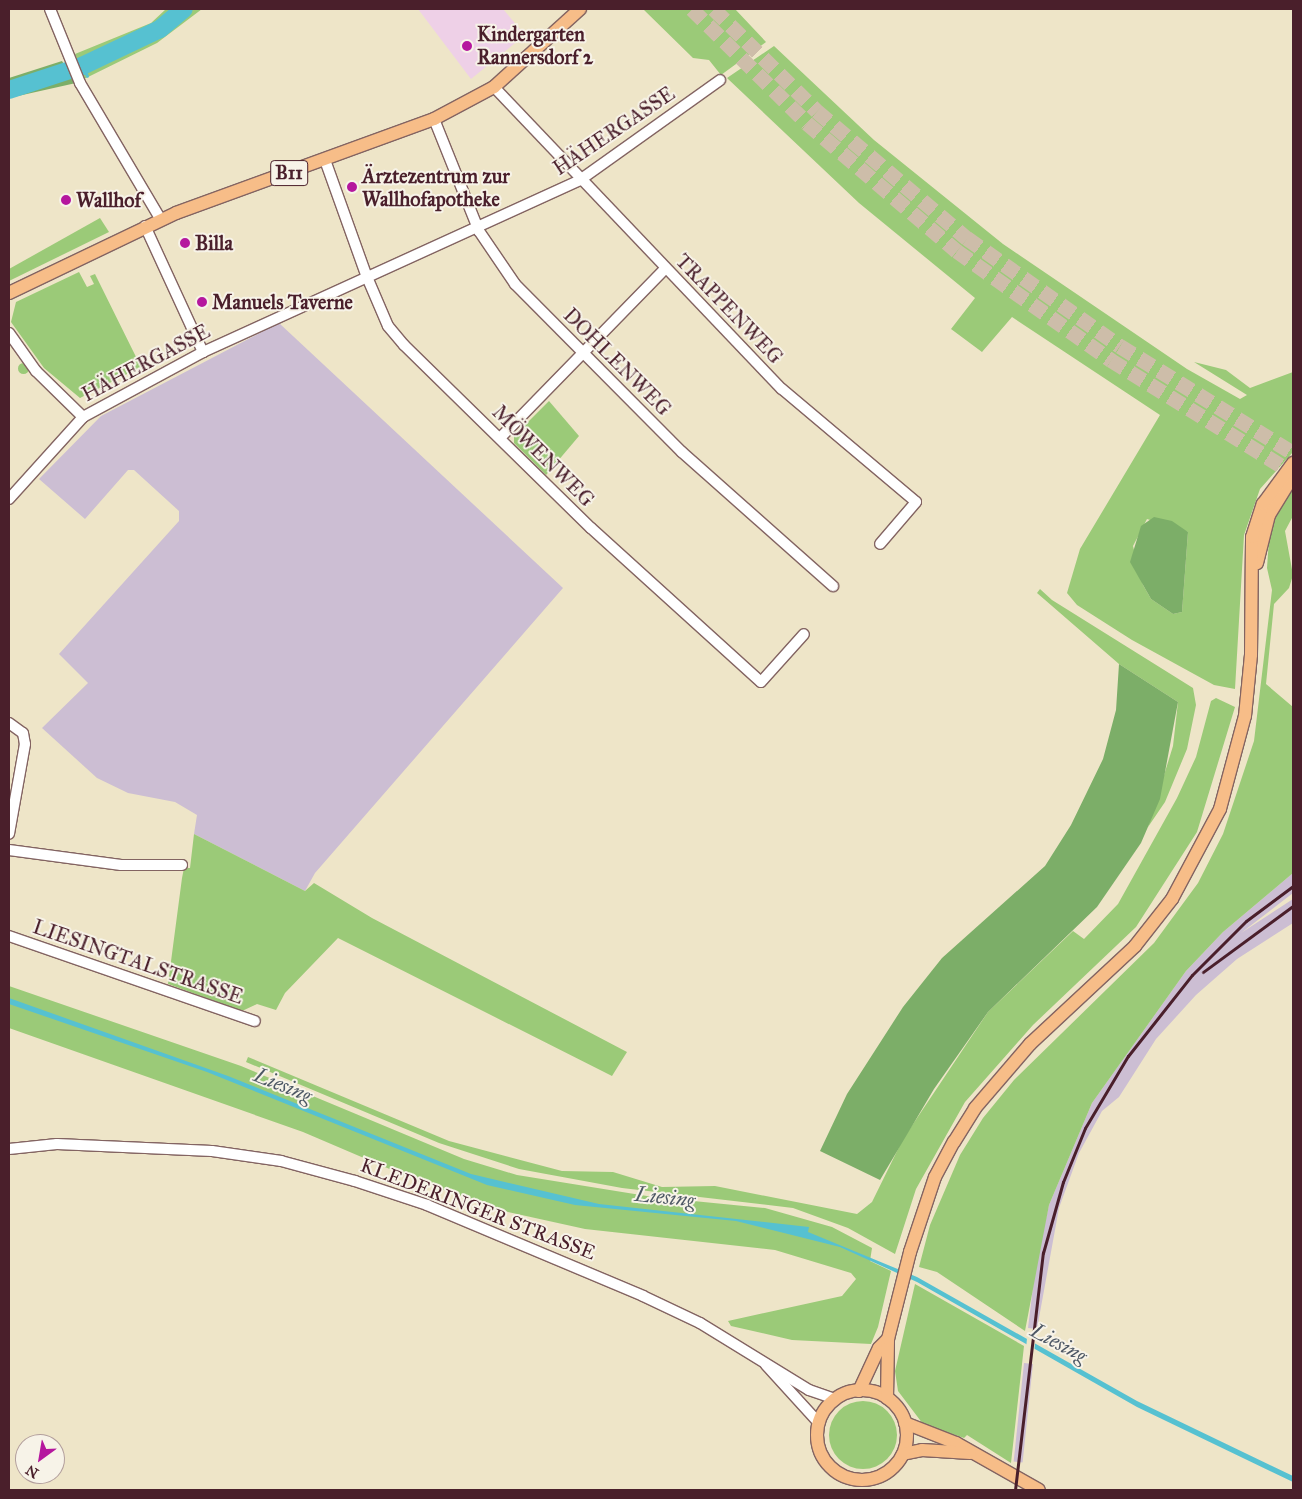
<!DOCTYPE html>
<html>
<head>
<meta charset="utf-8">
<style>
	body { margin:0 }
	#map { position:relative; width:1302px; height:1499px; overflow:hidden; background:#eee5c8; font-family:"IM FELL Great Primer",serif }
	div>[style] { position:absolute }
	.built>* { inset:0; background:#eed0e7 }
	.industrial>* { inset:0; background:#ccbed3; transform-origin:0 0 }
	.green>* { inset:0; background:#9bca78 }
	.round { border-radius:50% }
	.forest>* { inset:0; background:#7cae68 }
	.water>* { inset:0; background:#56c1d1 }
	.pier>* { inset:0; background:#eee5c8 }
	.stream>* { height:3px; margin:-1.5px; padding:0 1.5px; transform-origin:1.5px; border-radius:1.5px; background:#56c1d1 }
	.river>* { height:18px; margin:-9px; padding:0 9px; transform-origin:9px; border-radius:9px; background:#56c1d1 }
	.highway-tunnel>* { height:15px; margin-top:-7.5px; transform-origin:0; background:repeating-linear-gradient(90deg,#cdbda9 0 15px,transparent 0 23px) }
	.roads { filter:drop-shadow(1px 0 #836462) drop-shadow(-1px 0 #836462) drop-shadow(0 1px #836462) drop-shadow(0 -1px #836462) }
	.minor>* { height:10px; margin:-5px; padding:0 5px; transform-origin:5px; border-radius:5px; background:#fff }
	.major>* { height:12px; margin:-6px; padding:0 6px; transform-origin:6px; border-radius:6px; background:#f7bd88 }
	.major>.ring { margin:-6px; padding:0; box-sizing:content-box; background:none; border:12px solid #f7bd88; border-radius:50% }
	.rail>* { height:3px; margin:-1.5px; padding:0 1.5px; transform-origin:1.5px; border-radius:1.5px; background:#4a1f2b }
	.dots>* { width:14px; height:14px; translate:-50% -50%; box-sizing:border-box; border:2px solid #f7f3e8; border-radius:50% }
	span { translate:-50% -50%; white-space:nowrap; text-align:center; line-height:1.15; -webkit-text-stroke:4px #f7f3e8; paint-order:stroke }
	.shield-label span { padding:1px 4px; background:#f7f3e8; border:1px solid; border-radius:4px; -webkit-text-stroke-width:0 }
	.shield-label { font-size:19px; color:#4a1f2b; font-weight:700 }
	.poi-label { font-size:20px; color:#4a1f2b; font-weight:700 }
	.left { translate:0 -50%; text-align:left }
	.street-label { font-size:20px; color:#4a1f2b }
	.water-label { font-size:21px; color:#4e5865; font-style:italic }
	.frame { position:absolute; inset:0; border:10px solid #4a1f2b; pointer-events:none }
	.north { position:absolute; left:15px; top:1434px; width:50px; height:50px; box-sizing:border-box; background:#f7f3e8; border:1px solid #b29e9c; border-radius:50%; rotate:212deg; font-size:14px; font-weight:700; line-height:20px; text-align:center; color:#4a1f2b }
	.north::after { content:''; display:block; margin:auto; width:18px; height:22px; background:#b5179e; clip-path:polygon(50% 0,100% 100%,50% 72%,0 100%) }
</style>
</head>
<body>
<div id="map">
	<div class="built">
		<i style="clip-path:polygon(418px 9px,503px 9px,525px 35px,471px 79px)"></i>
	</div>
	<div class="industrial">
		<i style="clip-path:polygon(279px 323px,563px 588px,315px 873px,305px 891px,194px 834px,197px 815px,175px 802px,128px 793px,97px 778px,42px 728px,88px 683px,59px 654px,179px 521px,179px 511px,134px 470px,128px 470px,85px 519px,39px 479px,101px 416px)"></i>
		<i style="clip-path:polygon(1293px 873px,1293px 893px,1241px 933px,1293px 899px,1293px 923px,1237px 959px,1196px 995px,1156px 1039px,1119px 1097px,1102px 1111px,1079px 1153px,1059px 1208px,1037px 1329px,1028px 1328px,1036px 1262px,1049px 1205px,1092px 1103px,1186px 971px,1223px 932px)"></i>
		<i style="left:1024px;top:1363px;width:9px;height:99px;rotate:6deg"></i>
	</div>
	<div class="green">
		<i style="clip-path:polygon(166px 9px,202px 9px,157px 43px,84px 79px,75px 54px,151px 23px)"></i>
		<i style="clip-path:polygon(643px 9px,735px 9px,766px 42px,721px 75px,709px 60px,693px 58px)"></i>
		<i style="clip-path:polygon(evenodd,774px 46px,874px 140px,1003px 244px,1187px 369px,1240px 399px,1247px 395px,1194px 362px,1226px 370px,1250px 388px,1293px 372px,1293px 452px,1260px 489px,1244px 535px,1235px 689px,1214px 685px,1132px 640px,1077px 605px,1067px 593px,1080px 549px,1160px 415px,1012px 317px,982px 352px,951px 329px,975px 298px,859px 203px,727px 78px,774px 46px,1147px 519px,1188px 532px,1182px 612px,1173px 614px,1151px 599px,1143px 585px,1133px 546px,1147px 519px)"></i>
		<i style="clip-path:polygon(100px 218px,109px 232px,9px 281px,9px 269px)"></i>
		<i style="clip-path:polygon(79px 272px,87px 287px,94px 284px,90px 276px,95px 274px,141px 367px,80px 398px,44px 368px,11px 322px,16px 302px)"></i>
		<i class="round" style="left:17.5px;top:362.5px;width:11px;height:11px"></i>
		<i style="clip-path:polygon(549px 401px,579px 436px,546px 475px,514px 443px,514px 436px)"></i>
		<i style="clip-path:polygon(1293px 489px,1293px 516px,1285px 531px,1293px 575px,1289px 588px,1274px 604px,1266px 684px,1293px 707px,1293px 873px,1223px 932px,1186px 971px,1092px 1103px,1049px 1205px,1025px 1331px,937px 1272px,919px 1267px,930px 1225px,960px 1155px,983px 1118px,1014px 1080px,1154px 943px,1198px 883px,1223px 834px,1254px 741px,1272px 590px,1267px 568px,1269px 539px,1278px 510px)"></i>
		<i style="clip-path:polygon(1040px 589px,1052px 600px,1193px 688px,1196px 705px,1187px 749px,1165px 802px,1148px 827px,1173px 746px,1178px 702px,1119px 664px,1037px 593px)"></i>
		<i style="clip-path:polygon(1216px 698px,1235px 707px,1197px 832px,1136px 927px,1033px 1025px,965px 1102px,916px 1189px,895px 1254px,848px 1228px,793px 1208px,622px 1188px,519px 1169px,439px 1143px,246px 1062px,248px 1057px,449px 1141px,562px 1171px,613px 1172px,662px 1187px,715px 1186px,857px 1214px,872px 1202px,903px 1139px,988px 1012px,1073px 931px,1084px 939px,1118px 904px,1177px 798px,1196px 757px,1211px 701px)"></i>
		<i style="clip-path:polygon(194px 834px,305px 891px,314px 883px,372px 918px,627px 1052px,612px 1076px,338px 938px,285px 993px,276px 1010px,257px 1004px,242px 1011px,168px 984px,182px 878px,184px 868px,190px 868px)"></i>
		<i style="clip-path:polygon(9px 986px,241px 1066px,464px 1159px,517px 1175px,653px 1197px,765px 1208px,832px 1227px,872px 1248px,870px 1261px,891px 1271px,878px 1327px,871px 1344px,792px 1340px,731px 1326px,728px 1321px,842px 1296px,856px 1279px,851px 1273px,775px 1250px,585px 1229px,508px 1212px,420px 1182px,303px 1132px,9px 1028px)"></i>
		<i style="clip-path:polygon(915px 1284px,1024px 1346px,1011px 1463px,967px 1435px,964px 1438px,923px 1424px,898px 1391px,895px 1371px)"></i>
		<i class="round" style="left:829px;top:1401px;width:68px;height:68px"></i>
	</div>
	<div class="forest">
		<i style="clip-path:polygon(62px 61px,76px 83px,9px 98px,9px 78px)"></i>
		<i style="clip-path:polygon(1154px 517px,1172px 521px,1188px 532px,1182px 612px,1173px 614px,1151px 599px,1130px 562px,1141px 526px)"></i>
		<i style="clip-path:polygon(1119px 664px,1178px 702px,1160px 799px,1141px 843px,1097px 907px,988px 1012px,934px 1089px,880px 1180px,820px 1151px,847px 1094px,903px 1007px,942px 958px,1045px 866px,1071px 825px,1103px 759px,1116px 710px)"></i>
	</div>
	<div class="water">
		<i style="clip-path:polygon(9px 998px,228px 1076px,471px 1174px,599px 1204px,809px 1227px,808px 1232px,917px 1277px,1137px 1401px,1293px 1476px,1293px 1482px,1137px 1407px,917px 1282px,840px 1247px,736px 1221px,575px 1205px,487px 1185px,207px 1072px,9px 1004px)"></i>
	</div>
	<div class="pier">
		<i style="clip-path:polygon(1027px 1338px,1035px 1343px,1034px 1354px,1026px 1349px)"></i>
	</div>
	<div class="stream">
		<i style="left:82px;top:66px;width:11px;rotate:63deg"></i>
	</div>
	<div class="river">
		<i style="left:9px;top:90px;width:77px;rotate:-18.2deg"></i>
		<i style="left:82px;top:66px;width:86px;rotate:-25.4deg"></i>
		<i style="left:160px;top:29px;width:31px;rotate:-40deg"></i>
	</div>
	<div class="highway-tunnel">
		<i style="left:692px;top:9px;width:162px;rotate:44.7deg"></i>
		<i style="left:807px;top:123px;width:197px;rotate:40.5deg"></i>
		<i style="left:957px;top:251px;width:189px;rotate:35.3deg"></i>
		<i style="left:1111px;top:360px;width:214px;rotate:31.8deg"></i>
		<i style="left:714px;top:9px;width:145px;rotate:44.7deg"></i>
		<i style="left:817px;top:111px;width:197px;rotate:40.3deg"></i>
		<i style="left:967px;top:238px;width:187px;rotate:35.2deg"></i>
		<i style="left:1120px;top:346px;width:203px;rotate:31.7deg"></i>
	</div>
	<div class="roads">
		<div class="minor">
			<i style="left:50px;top:9px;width:80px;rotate:67.9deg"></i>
			<i style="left:80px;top:83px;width:159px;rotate:59.4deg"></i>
			<i style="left:494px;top:87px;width:417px;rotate:46.4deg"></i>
			<i style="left:782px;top:389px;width:175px;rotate:40.1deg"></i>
			<i style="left:916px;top:502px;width:55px;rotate:130.6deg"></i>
			<i style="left:434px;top:119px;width:121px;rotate:68.1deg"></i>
			<i style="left:479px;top:231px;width:64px;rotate:55.8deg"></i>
			<i style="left:515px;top:284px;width:237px;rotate:45.2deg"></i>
			<i style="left:682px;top:452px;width:202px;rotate:41.6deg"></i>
			<i style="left:325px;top:160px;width:124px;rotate:70.3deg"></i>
			<i style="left:367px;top:277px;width:53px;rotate:66.8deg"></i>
			<i style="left:388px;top:326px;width:25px;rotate:50deg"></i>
			<i style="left:404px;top:345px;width:262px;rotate:44.4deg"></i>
			<i style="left:591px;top:528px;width:229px;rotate:42.2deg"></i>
			<i style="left:761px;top:682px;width:64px;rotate:-48.1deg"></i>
			<i style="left:145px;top:226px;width:139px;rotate:65.3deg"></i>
			<i style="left:9px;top:333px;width:47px;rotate:54.6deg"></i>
			<i style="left:36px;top:371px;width:66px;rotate:44.4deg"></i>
			<i style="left:500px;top:438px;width:236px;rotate:-45.7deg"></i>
			<i style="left:9px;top:499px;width:110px;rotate:-47.9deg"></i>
			<i style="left:83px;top:417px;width:136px;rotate:-28.4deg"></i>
			<i style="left:203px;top:352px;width:414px;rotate:-24.5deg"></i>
			<i style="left:580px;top:180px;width:172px;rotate:-35.5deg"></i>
			<i style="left:9px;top:723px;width:17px;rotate:36deg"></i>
			<i style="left:23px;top:733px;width:11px;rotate:80deg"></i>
			<i style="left:25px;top:744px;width:91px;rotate:100.1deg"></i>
			<i style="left:9px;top:850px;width:113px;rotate:7.6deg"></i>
			<i style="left:121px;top:865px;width:61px"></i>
			<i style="left:9px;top:936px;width:260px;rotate:19.1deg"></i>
			<i style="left:9px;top:1149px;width:48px;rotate:-5.9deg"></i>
			<i style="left:57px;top:1144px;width:155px;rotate:2.6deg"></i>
			<i style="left:212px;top:1151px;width:70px;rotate:8.2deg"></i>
			<i style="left:281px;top:1161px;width:77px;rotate:15.1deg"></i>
			<i style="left:355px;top:1181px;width:76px;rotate:18.4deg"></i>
			<i style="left:427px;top:1205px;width:234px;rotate:22.8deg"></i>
			<i style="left:643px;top:1296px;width:63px;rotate:25.3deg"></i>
			<i style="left:700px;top:1323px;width:128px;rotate:31.6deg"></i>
			<i style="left:809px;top:1390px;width:28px;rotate:19deg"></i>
			<i style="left:766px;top:1365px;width:79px;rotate:47.6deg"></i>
		</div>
		<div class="major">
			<i style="left:9px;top:293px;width:185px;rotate:-25.6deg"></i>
			<i style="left:176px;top:213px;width:275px;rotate:-20deg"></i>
			<i style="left:434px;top:119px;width:68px;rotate:-28.1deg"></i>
			<i style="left:494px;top:87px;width:116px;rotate:-42.2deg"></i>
			<i style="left:1257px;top:563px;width:49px;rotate:-76deg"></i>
			<i style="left:1269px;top:515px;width:46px;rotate:-58.4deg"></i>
			<i class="ring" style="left:817px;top:1390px;width:78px;height:78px"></i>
			<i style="left:859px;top:1391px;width:47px;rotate:-65.1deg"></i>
			<i style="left:879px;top:1348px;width:13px;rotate:-45deg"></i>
			<i style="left:887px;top:1398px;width:59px;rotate:-89deg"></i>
			<i style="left:888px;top:1339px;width:90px;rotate:-75.8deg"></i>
			<i style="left:910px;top:1252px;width:79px;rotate:-71.6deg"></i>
			<i style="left:935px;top:1177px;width:40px;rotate:-62deg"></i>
			<i style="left:954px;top:1142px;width:40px;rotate:-58deg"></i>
			<i style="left:975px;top:1108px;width:84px;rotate:-49.3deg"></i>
			<i style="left:1030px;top:1044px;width:144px;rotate:-43deg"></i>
			<i style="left:1135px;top:946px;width:60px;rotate:-51.8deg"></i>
			<i style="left:1172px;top:899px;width:102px;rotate:-61.9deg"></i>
			<i style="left:1220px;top:809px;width:96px;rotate:-75deg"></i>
			<i style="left:1245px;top:716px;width:61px;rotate:-84.4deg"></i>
			<i style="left:1251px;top:655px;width:118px;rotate:-89.5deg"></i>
			<i style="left:1252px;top:537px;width:35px;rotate:-72deg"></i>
			<i style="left:1263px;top:504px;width:51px;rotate:-53.8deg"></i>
			<i style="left:905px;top:1423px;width:55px;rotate:21.4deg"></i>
			<i style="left:956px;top:1443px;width:95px;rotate:29.5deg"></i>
			<i style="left:903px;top:1454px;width:19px;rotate:-12deg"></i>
			<i style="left:922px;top:1450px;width:48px;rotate:3.6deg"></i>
		</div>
	</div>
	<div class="rail">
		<i style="left:1203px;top:972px;width:112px;rotate:-36.3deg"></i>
		<i style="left:1015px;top:1490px;width:239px;rotate:-83.3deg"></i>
		<i style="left:1043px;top:1253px;width:74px;rotate:-74.3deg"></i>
		<i style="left:1063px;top:1182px;width:58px;rotate:-67.8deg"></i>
		<i style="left:1085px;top:1128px;width:84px;rotate:-59.2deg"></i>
		<i style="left:1128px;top:1056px;width:103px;rotate:-51.7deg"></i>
		<i style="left:1192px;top:975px;width:76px;rotate:-45deg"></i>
		<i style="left:1246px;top:921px;width:59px;rotate:-36.7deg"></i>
	</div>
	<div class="dots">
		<i style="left:467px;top:46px;background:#b5179e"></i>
		<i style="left:352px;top:187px;background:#b5179e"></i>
		<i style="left:66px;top:200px;background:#b5179e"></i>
		<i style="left:185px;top:243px;background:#b5179e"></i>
		<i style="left:202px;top:302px;background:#b5179e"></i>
	</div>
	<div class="shield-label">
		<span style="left:289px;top:173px">B11</span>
	</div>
	<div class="poi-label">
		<span class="left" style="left:477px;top:46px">Kindergarten<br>Rannersdorf 2</span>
		<span class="left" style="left:362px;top:188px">Ärztezentrum zur<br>Wallhofapotheke</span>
		<span class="left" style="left:76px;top:200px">Wallhof</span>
		<span class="left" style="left:195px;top:243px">Billa</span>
		<span class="left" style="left:212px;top:302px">Manuels Taverne</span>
	</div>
	<div class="street-label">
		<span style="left:614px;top:131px;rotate:-34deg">HÄHERGASSE</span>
		<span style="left:729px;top:309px;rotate:46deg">TRAPPENWEG</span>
		<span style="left:617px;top:362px;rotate:45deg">DOHLENWEG</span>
		<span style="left:146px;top:363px;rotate:-28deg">HÄHERGASSE</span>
		<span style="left:543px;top:456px;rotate:45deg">MÖWENWEG</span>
		<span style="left:138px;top:962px;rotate:19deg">LIESINGTALSTRASSE</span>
		<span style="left:478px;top:1209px;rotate:21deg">KLEDERINGER STRASSE</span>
	</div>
	<div class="water-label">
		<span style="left:283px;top:1085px;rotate:22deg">Liesing</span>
		<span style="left:665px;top:1197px;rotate:6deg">Liesing</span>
		<span style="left:1059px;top:1343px;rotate:28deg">Liesing</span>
	</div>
	<div class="frame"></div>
	<div class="north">N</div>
</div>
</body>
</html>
